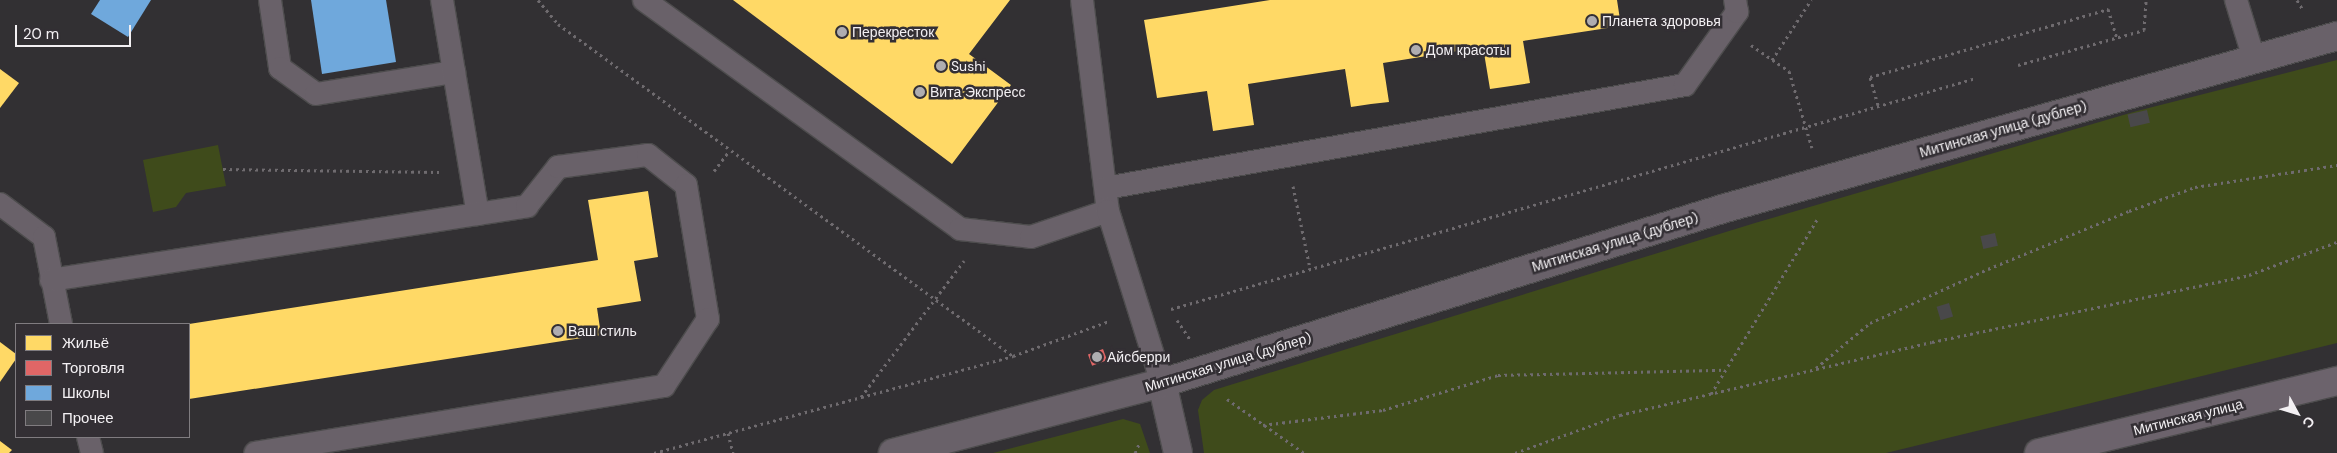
<!DOCTYPE html>
<html>
<head>
<meta charset="utf-8">
<style>
	body { margin:0 }
	#map { position:relative; width:2337px; height:453px; overflow:hidden; background:#323033; font-family:"DM Sans",sans-serif }
	div>[style] { position:absolute }
	.green>* { inset:0; background:#3f4b1b }
	.homes>* { inset:0; background:#ffd966 }
	.shops>* { inset:0; background:#e06666; transform-origin:0 0 }
	.schools>* { inset:0; background:#6fa8dc }
	.building>* { inset:0; background:#49484a; transform-origin:0 0 }
	.path>* { height:3px; margin-top:-1.5px; transform-origin:0; background:repeating-linear-gradient(90deg,#6f6b6f 0 2.5px,transparent 0 6.5px) }
	.roads { filter:drop-shadow(1px 0 #4d4c4d) drop-shadow(-1px 0 #4d4c4d) drop-shadow(0 1px #4d4c4d) drop-shadow(0 -1px #4d4c4d) }
	.service>* { height:22px; margin:-11px; padding:0 11px; transform-origin:11px; border-radius:11px; background:#696169 }
	.minor>* { height:28px; margin:-14px; padding:0 14px; transform-origin:14px; border-radius:14px; background:#696169 }
	.secondary>* { height:28px; margin:-14px; padding:0 14px; transform-origin:14px; border-radius:14px; background:#6c636c }
	.dots>* { width:14px; height:14px; translate:-50% -50%; box-sizing:border-box; border:2px solid #332f34; border-radius:50% }
	span { translate:-50% -50%; white-space:nowrap; text-align:center; line-height:1.15; -webkit-text-stroke:5px #332f34; paint-order:stroke }
	.poi-label { font-size:14px; color:#f3f0f3 }
	.left { translate:0 -50%; text-align:left }
	.street-label { font-size:14px; color:#f3f0f3 }
	.legend { position:absolute; left:15px; top:323px; width:175px; height:115px; box-sizing:border-box; background:#332f34; border:1px solid #807c80; margin:0; padding:6px 9px; list-style:none; font-size:15px; color:#f3f0f3 }
	.legend li { display:flex; align-items:center; gap:10px; height:25px }
	.legend b { width:25px; border:1px solid #807c80 }
	.north { position:absolute; left:2272px; top:388px; width:50px; height:50px; -webkit-text-stroke:4px #332f34; paint-order:stroke; rotate:129deg; font-size:14px; font-weight:700; line-height:20px; text-align:center; color:#f3f0f3 }
	.north::after { content:''; display:block; margin:auto; width:18px; height:22px; background:#f3f0f3; clip-path:polygon(50% 0,100% 100%,50% 72%,0 100%) }
	.scale { position:absolute; left:15px; top:25px; width:116px; height:22px; box-sizing:border-box; border:2px solid #f3f0f3; border-top:0; padding-left:6px; font-size:15px; line-height:18px; white-space:nowrap; color:#f3f0f3; -webkit-text-stroke:4px #332f34; paint-order:stroke }
</style>
</head>
<body>
<div id="map">
	<div class="green">
		<i style="clip-path:polygon(2337px 60px,2337px 343px,1886px 453px,1204px 453px,1198px 410px,1202px 400px,1214px 390px,1755px 223px,2137px 111px)"></i>
		<i style="clip-path:polygon(218px 145px,226px 186px,186px 193px,176px 207px,153px 212px,143px 160px)"></i>
		<i style="clip-path:polygon(1123px 419px,1140px 424px,1150px 453px,993px 453px)"></i>
	</div>
	<div class="homes">
		<i style="clip-path:polygon(733px 0,1010px 0,969px 54px,1011px 85px,952px 164px)"></i>
		<i style="clip-path:polygon(1270px 0,1617px 0,1621px 26px,1523px 41px,1530px 83px,1511px 86px,1490px 89px,1483px 47px,1383px 63px,1389px 102px,1371px 104px,1351px 107px,1345px 69px,1248px 84px,1254px 125px,1233px 128px,1213px 131px,1207px 91px,1157px 98px,1144px 20px)"></i>
		<i style="clip-path:polygon(0 69px,19px 83px,0 108px)"></i>
		<i style="clip-path:polygon(648px 191px,658px 257px,634px 261px,641px 301px,597px 308px,601px 335px,189px 399px,189px 324px,598px 260px,588px 200px)"></i>
		<i style="clip-path:polygon(0 342px,16px 354px,16px 359px,0 382px)"></i>
		<i style="clip-path:polygon(0 441px,12px 450px,9px 453px,0 453px)"></i>
	</div>
	<div class="shops">
		<i style="left:1103px;top:349px;width:12px;height:16px;rotate:70deg"></i>
	</div>
	<div class="schools">
		<i style="clip-path:polygon(100px 0,151px 0,128px 37px,91px 14px)"></i>
		<i style="clip-path:polygon(311px 0,386px 0,396px 62px,322px 74px)"></i>
	</div>
	<div class="building">
		<i style="left:2147px;top:110px;width:13px;height:20px;rotate:77deg"></i>
		<i style="left:1995px;top:233px;width:13px;height:15px;rotate:77deg"></i>
		<i style="left:1949px;top:303px;width:14px;height:13px;rotate:73deg"></i>
	</div>
	<div class="path">
		<i style="left:538px;top:0;width:31px;rotate:50deg"></i>
		<i style="left:558px;top:24px;width:563px;rotate:36.12deg"></i>
		<i style="left:2297px;top:0;width:12px;rotate:59deg"></i>
		<i style="left:1751px;top:45px;width:46px;rotate:34.4deg"></i>
		<i style="left:1789px;top:71px;width:80px;rotate:73.4deg"></i>
		<i style="left:1772px;top:60px;width:72px;rotate:-57deg"></i>
		<i style="left:2018px;top:65px;width:131px;rotate:-15.5deg"></i>
		<i style="left:2144px;top:30px;width:30px;rotate:-86deg"></i>
		<i style="left:1878px;top:105px;width:29px;rotate:-106deg"></i>
		<i style="left:1870px;top:77px;width:248px;rotate:-15.9deg"></i>
		<i style="left:2108px;top:9px;width:30px;rotate:73deg"></i>
		<i style="left:223px;top:169px;width:216px;rotate:0.8deg"></i>
		<i style="left:714px;top:171px;width:25px;rotate:-53deg"></i>
		<i style="left:1293px;top:186px;width:84px;rotate:78.3deg"></i>
		<i style="left:1171px;top:309px;width:837px;rotate:-16.01deg"></i>
		<i style="left:1177px;top:320px;width:23px;rotate:56deg"></i>
		<i style="left:1816px;top:368px;width:70px;rotate:-39.8deg"></i>
		<i style="left:1870px;top:323px;width:130px;rotate:-24.6deg"></i>
		<i style="left:1988px;top:269px;width:152px;rotate:-22.4deg"></i>
		<i style="left:2129px;top:211px;width:70px;rotate:-20deg"></i>
		<i style="left:2195px;top:187px;width:144px;rotate:-8.8deg"></i>
		<i style="left:1711px;top:394px;width:206px;rotate:-58.7deg"></i>
		<i style="left:861px;top:397px;width:171px;rotate:-52.9deg"></i>
		<i style="left:1227px;top:399px;width:94px;rotate:35deg"></i>
		<i style="left:1263px;top:425px;width:121px;rotate:-7.1deg"></i>
		<i style="left:1383px;top:410px;width:120px;rotate:-16.9deg"></i>
		<i style="left:1498px;top:375px;width:227px;rotate:-1.3deg"></i>
		<i style="left:728px;top:433px;width:21px;rotate:76deg"></i>
		<i style="left:654px;top:453px;width:372px;rotate:-15.1deg"></i>
		<i style="left:1013px;top:356px;width:102px;rotate:-20deg"></i>
		<i style="left:1135px;top:453px;width:12px;rotate:-66deg"></i>
		<i style="left:1515px;top:453px;width:112px;rotate:-19.9deg"></i>
		<i style="left:1620px;top:415px;width:320px;rotate:-13.2deg"></i>
		<i style="left:1932px;top:342px;width:324px;rotate:-11.9deg"></i>
		<i style="left:2249px;top:275px;width:94px;rotate:-20.6deg"></i>
	</div>
	<div class="roads">
		<div class="service">
			<i style="left:270px;top:0;width:69px;rotate:81.6deg"></i>
			<i style="left:280px;top:68px;width:44px;rotate:35.8deg"></i>
			<i style="left:316px;top:94px;width:140px;rotate:-9.1deg"></i>
			<i style="left:442px;top:0;width:217px;rotate:80.5deg"></i>
			<i style="left:644px;top:0;width:390px;rotate:35.9deg"></i>
			<i style="left:960px;top:229px;width:71px;rotate:6.4deg"></i>
			<i style="left:1031px;top:237px;width:81px;rotate:-18.7deg"></i>
			<i style="left:1082px;top:0;width:213px;rotate:83deg"></i>
			<i style="left:1108px;top:211px;width:180px;rotate:72.6deg"></i>
			<i style="left:2236px;top:0;width:62px;rotate:73deg"></i>
			<i style="left:1106px;top:188px;width:588px;rotate:-10.09deg"></i>
			<i style="left:1685px;top:85px;width:90px;rotate:-54.5deg"></i>
			<i style="left:1737px;top:12px;width:12px;rotate:-99deg"></i>
			<i style="left:0;top:204px;width:55px;rotate:36.9deg"></i>
			<i style="left:44px;top:237px;width:89px;rotate:78.9deg"></i>
			<i style="left:51px;top:280px;width:482px;rotate:-8.8deg"></i>
			<i style="left:527px;top:206px;width:50px;rotate:-51.5deg"></i>
			<i style="left:558px;top:167px;width:91px;rotate:-7.6deg"></i>
			<i style="left:648px;top:155px;width:48px;rotate:38.3deg"></i>
			<i style="left:686px;top:185px;width:136px;rotate:80.7deg"></i>
			<i style="left:708px;top:319px;width:80px;rotate:123.3deg"></i>
			<i style="left:664px;top:386px;width:414px;rotate:170.7deg"></i>
			<i style="left:88px;top:437px;width:16px;rotate:76deg"></i>
		</div>
		<div class="minor">
			<i style="left:1162px;top:383px;width:72px;rotate:77.1deg"></i>
			<i style="left:893px;top:453px;width:278px;rotate:-14.6deg"></i>
			<i style="left:1162px;top:383px;width:586px;rotate:-17.26deg"></i>
			<i style="left:1722px;top:209px;width:639px;rotate:-15.71deg"></i>
		</div>
		<div class="secondary">
			<i style="left:2039px;top:453px;width:307px;rotate:-13.6deg"></i>
		</div>
	</div>
	<div class="dots">
		<i style="left:1592px;top:21px;background:#afadb0"></i>
		<i style="left:842px;top:32px;background:#afadb0"></i>
		<i style="left:1416px;top:50px;background:#afadb0"></i>
		<i style="left:941px;top:66px;background:#afadb0"></i>
		<i style="left:920px;top:92px;background:#afadb0"></i>
		<i style="left:558px;top:331px;background:#afadb0"></i>
		<i style="left:1097px;top:357px;background:#afadb0"></i>
	</div>
	<div class="poi-label">
		<span class="left" style="left:1602px;top:21px">Планета здоровья</span>
		<span class="left" style="left:852px;top:32px">Перекресток</span>
		<span class="left" style="left:1426px;top:50px">Дом красоты</span>
		<span class="left" style="left:951px;top:66px">Sushi</span>
		<span class="left" style="left:930px;top:92px">Вита Экспресс</span>
		<span class="left" style="left:568px;top:331px">Ваш стиль</span>
		<span class="left" style="left:1107px;top:357px">Айсберри</span>
	</div>
	<div class="street-label">
		<span style="left:2003px;top:129px;rotate:-16deg">Митинская улица (дублер)</span>
		<span style="left:1615px;top:242px;rotate:-17deg">Митинская улица (дублер)</span>
		<span style="left:1228px;top:362px;rotate:-17deg">Митинская улица (дублер)</span>
		<span style="left:2188px;top:417px;rotate:-14deg">Митинская улица</span>
	</div>
	<ul class="legend">
	<li><b style="height:14px;background:#ffd966"></b>Жильё</li>
	<li><b style="height:14px;background:#e06666"></b>Торговля</li>
	<li><b style="height:14px;background:#6fa8dc"></b>Школы</li>
	<li><b style="height:14px;background:#49484a"></b>Прочее</li>
	</ul>
	<div class="north">С</div>
	<div class="scale">20 m</div>
</div>
</body>
</html>
